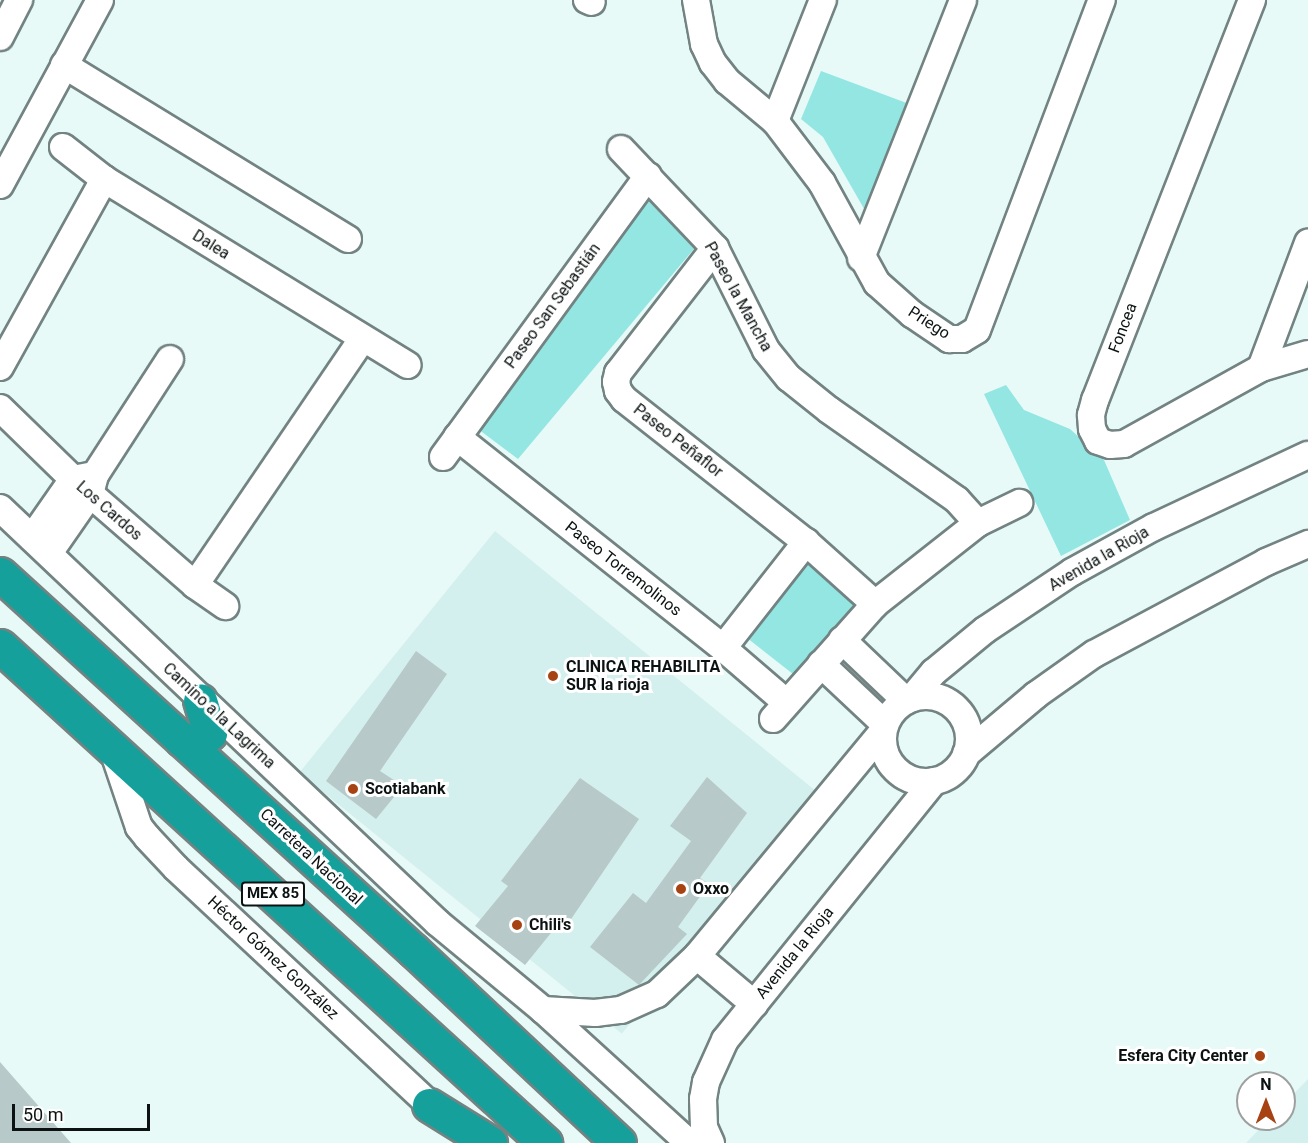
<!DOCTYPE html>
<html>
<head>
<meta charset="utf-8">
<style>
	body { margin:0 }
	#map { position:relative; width:1308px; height:1143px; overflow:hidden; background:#e7faf8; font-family:Roboto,sans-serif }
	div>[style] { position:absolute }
	.built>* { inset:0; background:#d3efee; transform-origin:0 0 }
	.green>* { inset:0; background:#93e6e2; transform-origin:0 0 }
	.building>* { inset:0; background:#b7c9c8 }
	.roads { filter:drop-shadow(2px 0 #728382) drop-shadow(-2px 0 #728382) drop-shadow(0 2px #728382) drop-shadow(0 -2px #728382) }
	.minor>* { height:26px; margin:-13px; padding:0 13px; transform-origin:13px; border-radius:13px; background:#fff }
	.minor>.ring { margin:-13px; padding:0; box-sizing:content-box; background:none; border:26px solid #fff; border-radius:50% }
	.highway>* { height:33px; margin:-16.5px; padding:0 16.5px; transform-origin:16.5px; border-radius:16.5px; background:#15a09c }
	.dots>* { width:16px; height:16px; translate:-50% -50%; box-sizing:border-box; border:3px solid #fff; border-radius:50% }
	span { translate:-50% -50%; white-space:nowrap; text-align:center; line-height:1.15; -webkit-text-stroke:6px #fff; paint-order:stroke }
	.shield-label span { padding:2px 4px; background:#fff; border:2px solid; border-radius:4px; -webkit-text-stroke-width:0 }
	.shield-label { font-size:15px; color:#0c1212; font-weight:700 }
	.street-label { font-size:16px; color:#0c1212 }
	.poi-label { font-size:16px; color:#0c1212; font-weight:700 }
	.left { translate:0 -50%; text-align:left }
	.right { translate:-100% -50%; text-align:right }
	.north { position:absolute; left:1236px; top:1071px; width:60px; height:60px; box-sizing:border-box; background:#fff; border:2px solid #9ea0a0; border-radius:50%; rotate:0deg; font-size:16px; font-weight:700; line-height:24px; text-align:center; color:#0c1212 }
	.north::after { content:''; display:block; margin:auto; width:21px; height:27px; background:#a74213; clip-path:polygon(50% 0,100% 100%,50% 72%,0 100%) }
	.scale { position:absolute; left:12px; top:1104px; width:138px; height:27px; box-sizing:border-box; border:3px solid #0c1212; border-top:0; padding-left:8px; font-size:18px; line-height:21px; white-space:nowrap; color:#0c1212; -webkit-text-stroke:4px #fff; paint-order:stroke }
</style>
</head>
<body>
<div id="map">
	<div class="built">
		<i style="left:495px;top:531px;width:415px;height:311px;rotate:39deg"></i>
		<i style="clip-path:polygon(1308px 1079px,1308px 1143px,1246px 1143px,1269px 1119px,1284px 1119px,1284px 1104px)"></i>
	</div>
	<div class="green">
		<i style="clip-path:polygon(821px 71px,912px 105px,867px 214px,823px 137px,801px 119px)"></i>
		<i style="clip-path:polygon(650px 190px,703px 238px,518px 459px,474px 426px)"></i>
		<i style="clip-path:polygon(1006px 385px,1024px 410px,1070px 429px,1104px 460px,1130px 520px,1061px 556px,984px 394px)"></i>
		<i style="left:808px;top:560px;width:66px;height:99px;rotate:38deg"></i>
	</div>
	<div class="building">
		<i style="clip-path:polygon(416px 651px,447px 674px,380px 771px,403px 786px,376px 819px,326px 781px)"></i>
		<i style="clip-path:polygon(707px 777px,747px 813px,700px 878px,709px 884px,678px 927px,687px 934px,639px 985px,590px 947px,633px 893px,646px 903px,691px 841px,670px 826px)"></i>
		<i style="clip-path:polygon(580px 778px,639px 819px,565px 928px,559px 923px,525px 965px,475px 926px,508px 886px,501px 881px)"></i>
		<i style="clip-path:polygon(0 1062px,71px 1143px,0 1143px)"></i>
	</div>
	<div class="roads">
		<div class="minor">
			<i style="left:587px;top:0;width:5px;rotate:22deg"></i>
			<i style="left:696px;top:0;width:45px;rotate:79.7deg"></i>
			<i style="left:704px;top:44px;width:21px;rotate:65deg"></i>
			<i style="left:713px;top:63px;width:23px;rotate:52deg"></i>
			<i style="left:727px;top:81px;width:62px;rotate:39.8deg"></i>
			<i style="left:775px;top:121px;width:78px;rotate:52.8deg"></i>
			<i style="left:822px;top:183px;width:114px;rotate:61.2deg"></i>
			<i style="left:877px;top:283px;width:47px;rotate:41.5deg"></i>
			<i style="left:912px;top:314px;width:45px;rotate:34deg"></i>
			<i style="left:949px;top:339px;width:13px"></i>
			<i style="left:962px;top:339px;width:17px;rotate:-31deg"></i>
			<i style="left:977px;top:330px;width:353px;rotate:-69.3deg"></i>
			<i style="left:1252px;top:0;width:430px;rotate:111.4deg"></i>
			<i style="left:1095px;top:400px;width:16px;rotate:105deg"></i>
			<i style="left:1091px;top:415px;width:14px;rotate:86deg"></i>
			<i style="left:1092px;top:429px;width:13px;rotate:63deg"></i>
			<i style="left:1098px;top:441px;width:13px;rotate:18deg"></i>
			<i style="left:1110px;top:445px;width:14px;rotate:-4deg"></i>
			<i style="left:1124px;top:444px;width:157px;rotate:-29deg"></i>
			<i style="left:1261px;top:368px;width:49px;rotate:-16.6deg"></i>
			<i style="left:0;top:37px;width:42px;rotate:-62.8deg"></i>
			<i style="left:64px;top:65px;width:333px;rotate:31.5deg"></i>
			<i style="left:775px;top:121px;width:130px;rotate:-68.4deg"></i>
			<i style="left:63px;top:147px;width:52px;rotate:38deg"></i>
			<i style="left:104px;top:179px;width:356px;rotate:31.5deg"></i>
			<i style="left:621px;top:149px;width:137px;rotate:46.5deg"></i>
			<i style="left:715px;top:248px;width:114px;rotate:63.4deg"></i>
			<i style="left:766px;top:350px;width:36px;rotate:51deg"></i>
			<i style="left:789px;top:378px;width:51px;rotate:38.7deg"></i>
			<i style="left:829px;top:410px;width:156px;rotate:35.1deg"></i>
			<i style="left:957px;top:500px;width:31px;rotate:48deg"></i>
			<i style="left:0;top:185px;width:210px;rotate:-61.6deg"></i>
			<i style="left:715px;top:248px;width:158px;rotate:127.8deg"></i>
			<i style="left:618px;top:373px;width:9px;rotate:103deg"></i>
			<i style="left:616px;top:382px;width:9px;rotate:77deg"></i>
			<i style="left:618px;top:391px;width:10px;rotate:53deg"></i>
			<i style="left:624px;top:399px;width:231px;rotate:38.2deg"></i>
			<i style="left:806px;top:542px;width:93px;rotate:41.9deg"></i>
			<i style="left:861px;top:258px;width:277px;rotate:-68.4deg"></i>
			<i style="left:0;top:367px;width:215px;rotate:-61deg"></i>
			<i style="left:1261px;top:368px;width:134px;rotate:-69.4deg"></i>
			<i style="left:0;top:408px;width:102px;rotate:44.2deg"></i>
			<i style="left:73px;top:479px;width:162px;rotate:41deg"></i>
			<i style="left:195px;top:585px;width:37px;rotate:35deg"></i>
			<i style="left:457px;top:437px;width:340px;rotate:38.4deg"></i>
			<i style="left:723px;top:648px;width:84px;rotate:40.7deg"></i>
			<i style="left:443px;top:457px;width:348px;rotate:-53.9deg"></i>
			<i style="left:0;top:508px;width:603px;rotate:43.46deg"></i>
			<i style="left:438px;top:923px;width:136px;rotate:39.6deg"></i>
			<i style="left:543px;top:1010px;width:197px;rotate:42.3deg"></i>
			<i style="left:32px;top:538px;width:72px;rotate:-55.2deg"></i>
			<i style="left:73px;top:479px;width:16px;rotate:-11deg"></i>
			<i style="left:49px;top:553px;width:72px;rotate:-55.2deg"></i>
			<i style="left:90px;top:494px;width:20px;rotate:-75deg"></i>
			<i style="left:95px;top:475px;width:138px;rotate:-57.1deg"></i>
			<i style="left:195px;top:585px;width:297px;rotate:-55.8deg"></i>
			<i style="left:842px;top:640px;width:88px;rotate:43.6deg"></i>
			<i style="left:723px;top:648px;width:135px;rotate:-51.9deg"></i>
			<i style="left:821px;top:664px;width:88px;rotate:43.2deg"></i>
			<i class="ring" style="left:883px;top:696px;width:60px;height:60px"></i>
			<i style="left:912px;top:698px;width:34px;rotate:-50deg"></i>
			<i style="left:934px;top:672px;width:66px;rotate:-39.5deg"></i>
			<i style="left:985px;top:630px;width:105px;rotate:-33.7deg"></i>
			<i style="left:1072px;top:572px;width:94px;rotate:-28.8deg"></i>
			<i style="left:1154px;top:527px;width:170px;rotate:-25.1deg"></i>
			<i style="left:773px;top:719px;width:154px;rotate:-48.4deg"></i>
			<i style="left:875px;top:604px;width:131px;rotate:-38.2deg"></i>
			<i style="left:978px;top:523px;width:46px;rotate:-26deg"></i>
			<i style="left:112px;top:747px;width:84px;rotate:71.4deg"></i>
			<i style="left:139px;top:827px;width:13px;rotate:51deg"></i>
			<i style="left:147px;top:837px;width:42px;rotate:46.9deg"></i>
			<i style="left:176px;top:868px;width:364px;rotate:43deg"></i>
			<i style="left:966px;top:754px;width:92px;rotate:-40.1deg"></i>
			<i style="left:1036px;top:695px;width:71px;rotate:-35.3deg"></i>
			<i style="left:1094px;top:654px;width:195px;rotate:-28.1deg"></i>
			<i style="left:1266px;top:562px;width:46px;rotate:-23.2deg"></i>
			<i style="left:697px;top:956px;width:75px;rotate:40.1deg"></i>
			<i style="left:543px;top:1010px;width:52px;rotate:3.3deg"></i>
			<i style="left:595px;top:1013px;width:26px;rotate:-7deg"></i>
			<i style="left:621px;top:1010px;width:39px;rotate:-24deg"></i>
			<i style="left:657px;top:994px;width:55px;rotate:-43.5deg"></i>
			<i style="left:697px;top:956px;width:292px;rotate:-50.4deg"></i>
			<i style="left:711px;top:1143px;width:17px;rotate:-114deg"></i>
			<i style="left:704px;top:1127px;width:28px;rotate:-92deg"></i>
			<i style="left:703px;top:1099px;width:17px;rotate:-80deg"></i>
			<i style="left:706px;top:1082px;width:46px;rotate:-65.7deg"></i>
			<i style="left:725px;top:1040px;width:333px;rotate:-51.1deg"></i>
		</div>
		<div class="highway">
			<i style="left:0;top:574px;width:559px;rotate:42.32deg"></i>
			<i style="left:413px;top:950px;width:282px;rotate:43.1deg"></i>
			<i style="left:0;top:646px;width:738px;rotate:42.36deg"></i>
			<i style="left:182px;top:740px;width:17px;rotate:7deg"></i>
			<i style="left:199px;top:742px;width:14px;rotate:-39deg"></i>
			<i style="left:210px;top:733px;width:34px;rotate:-107deg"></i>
			<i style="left:429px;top:1105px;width:72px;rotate:31.9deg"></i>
		</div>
	</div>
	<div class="dots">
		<i style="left:553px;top:676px;background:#a74213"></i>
		<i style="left:353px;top:789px;background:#a74213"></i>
		<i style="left:681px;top:889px;background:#a74213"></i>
		<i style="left:517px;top:925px;background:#a74213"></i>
		<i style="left:1260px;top:1056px;background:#a74213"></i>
	</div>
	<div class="shield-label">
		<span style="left:273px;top:894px">MEX 85</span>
	</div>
	<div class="street-label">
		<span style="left:211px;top:245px;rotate:32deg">Dalea</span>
		<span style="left:738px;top:297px;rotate:61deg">Paseo la Mancha</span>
		<span style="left:553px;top:306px;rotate:-54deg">Paseo San Sebastián</span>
		<span style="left:929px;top:323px;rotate:33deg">Priego</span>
		<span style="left:1123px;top:328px;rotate:-69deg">Foncea</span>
		<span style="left:678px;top:441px;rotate:38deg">Paseo Peñaflor</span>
		<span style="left:109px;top:511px;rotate:41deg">Los Cardos</span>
		<span style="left:1099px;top:559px;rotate:-30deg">Avenida la Rioja</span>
		<span style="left:623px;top:569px;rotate:38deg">Paseo Torremolinos</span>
		<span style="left:219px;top:716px;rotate:43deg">Camino a la Lagrima</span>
		<span style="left:311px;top:857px;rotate:43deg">Carretera Nacional</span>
		<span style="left:795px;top:953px;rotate:-51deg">Avenida la Rioja</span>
		<span style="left:273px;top:958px;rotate:43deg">Héctor Gómez González</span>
	</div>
	<div class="poi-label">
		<span class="left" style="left:566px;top:676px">CLINICA REHABILITA<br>SUR la rioja</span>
		<span class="left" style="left:365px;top:789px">Scotiabank</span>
		<span class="left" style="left:693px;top:889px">Oxxo</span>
		<span class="left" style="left:529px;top:925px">Chili's</span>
		<span class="right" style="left:1248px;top:1056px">Esfera City Center</span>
	</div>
	<div class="north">N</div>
	<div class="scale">50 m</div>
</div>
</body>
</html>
